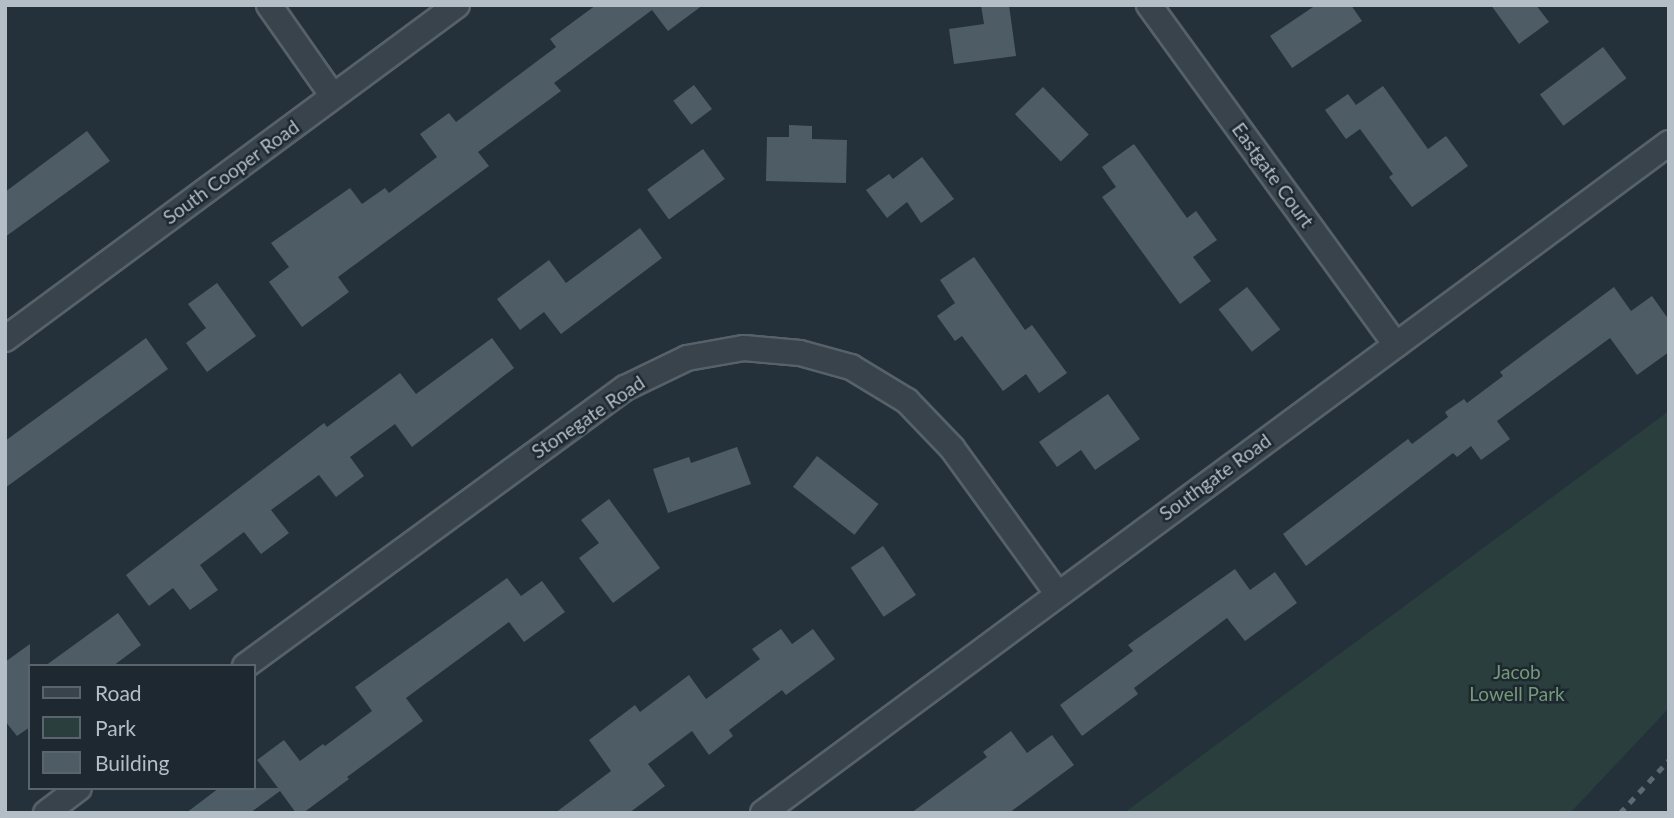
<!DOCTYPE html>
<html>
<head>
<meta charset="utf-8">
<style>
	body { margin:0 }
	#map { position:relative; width:1674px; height:818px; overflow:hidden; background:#25313a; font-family:Lato,sans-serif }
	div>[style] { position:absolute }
	.green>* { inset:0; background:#2a3f3d }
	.building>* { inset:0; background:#4e5c65; transform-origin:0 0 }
	.roads { filter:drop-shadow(2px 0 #576169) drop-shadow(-2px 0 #576169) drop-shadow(0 2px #576169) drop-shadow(0 -2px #576169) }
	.street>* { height:24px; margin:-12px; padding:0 12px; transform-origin:12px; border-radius:12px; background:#39434b }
	.rail>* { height:5px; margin-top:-2.5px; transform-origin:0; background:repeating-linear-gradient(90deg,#5d6a73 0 7px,transparent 0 14px) }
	span { translate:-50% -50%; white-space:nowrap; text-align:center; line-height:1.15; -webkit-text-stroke:5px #1e2830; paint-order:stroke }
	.street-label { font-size:19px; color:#b4bec6 }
	.park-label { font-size:19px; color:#759a78 }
	.frame { position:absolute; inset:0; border:7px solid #b4bec6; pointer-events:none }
	.legend { position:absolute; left:28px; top:664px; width:228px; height:126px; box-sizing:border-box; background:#1e2830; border:2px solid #5a646c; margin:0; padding:9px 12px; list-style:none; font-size:21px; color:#b4bec6 }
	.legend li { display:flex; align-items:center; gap:14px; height:35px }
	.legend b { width:35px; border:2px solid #5a646c }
</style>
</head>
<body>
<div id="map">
	<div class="green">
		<i style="clip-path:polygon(1669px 411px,1669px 708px,1570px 813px,1124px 813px)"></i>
	</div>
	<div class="building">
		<i style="clip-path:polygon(596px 5px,703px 5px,668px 31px,652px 10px,554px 83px,561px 91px,478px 152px,489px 166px,338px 277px,349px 292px,302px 327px,269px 282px,289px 267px,271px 243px,350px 188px,362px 204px,385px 188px,389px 193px,437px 157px,420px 134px,449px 113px,456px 122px,556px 47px,550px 39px)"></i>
		<i style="clip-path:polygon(981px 5px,1009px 5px,1016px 56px,954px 64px,949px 29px,984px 24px)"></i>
		<i style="clip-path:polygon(1316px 5px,1351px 5px,1362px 21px,1292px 68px,1270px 36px)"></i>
		<i style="clip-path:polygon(1491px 5px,1536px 5px,1549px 22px,1519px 44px)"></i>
		<i style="left:1603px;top:47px;width:39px;height:79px;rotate:53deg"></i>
		<i style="left:694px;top:85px;width:30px;height:26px;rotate:53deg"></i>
		<i style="clip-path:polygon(1383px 86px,1428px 149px,1446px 136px,1468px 166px,1412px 207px,1389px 177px,1393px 174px,1360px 129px,1346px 139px,1325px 110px,1348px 94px,1356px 105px)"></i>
		<i style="left:1043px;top:87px;width:66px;height:39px;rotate:46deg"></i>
		<i style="clip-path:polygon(789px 125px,812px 126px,812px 139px,847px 140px,846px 183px,766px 181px,767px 137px,789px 137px)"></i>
		<i style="clip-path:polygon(87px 131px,110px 161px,5px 237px,5px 192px)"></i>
		<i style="clip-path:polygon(1134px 144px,1187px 218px,1196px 211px,1217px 240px,1193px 257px,1211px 281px,1180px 304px,1102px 197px,1116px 187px,1102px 167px)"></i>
		<i style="left:703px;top:149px;width:37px;height:69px;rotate:54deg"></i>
		<i style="clip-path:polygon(922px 157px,954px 199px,921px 223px,907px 202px,887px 218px,866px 190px,889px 174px,893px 179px)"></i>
		<i style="clip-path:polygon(640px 228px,662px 258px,561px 334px,544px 312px,520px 330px,497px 299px,549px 260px,566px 283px)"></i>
		<i style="clip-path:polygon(974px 257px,1025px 330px,1032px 325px,1067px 373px,1039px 393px,1026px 374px,1003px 391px,962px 336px,955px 341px,937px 316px,955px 303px,940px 280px)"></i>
		<i style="clip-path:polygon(217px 283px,256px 336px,207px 372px,186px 343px,206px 328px,188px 304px)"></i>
		<i style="left:1247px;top:287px;width:54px;height:36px;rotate:52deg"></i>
		<i style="clip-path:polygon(1614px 287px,1631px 311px,1652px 296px,1669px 320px,1669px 352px,1637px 375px,1610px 338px,1497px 421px,1510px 439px,1481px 460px,1471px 446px,1457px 457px,1453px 453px,1306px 566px,1283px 534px,1408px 439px,1412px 444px,1448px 417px,1445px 412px,1464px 399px,1467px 403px,1503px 376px,1500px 372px)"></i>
		<i style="clip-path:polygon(146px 338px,168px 369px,5px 488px,5px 441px)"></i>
		<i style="clip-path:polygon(492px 338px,514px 368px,412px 447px,395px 424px,350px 457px,364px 476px,336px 497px,319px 475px,271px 510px,289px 533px,261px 554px,244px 532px,200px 565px,218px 590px,190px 610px,173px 588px,149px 606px,126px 575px,324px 423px,327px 427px,400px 373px,416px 394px)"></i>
		<i style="clip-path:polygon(1108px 394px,1140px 439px,1095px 470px,1081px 450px,1057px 467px,1039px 442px)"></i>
		<i style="clip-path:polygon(737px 447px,751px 484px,668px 513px,653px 469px,689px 457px,691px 463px)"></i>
		<i style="left:817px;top:456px;width:78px;height:39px;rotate:38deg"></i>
		<i style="clip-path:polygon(609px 499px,660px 568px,613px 603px,579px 558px,599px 543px,581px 520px)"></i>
		<i style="left:883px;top:546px;width:59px;height:39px;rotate:56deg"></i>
		<i style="clip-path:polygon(1235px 569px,1250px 590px,1275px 572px,1297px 603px,1245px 641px,1227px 618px,1134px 688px,1138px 694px,1082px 736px,1060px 705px,1133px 651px,1128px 645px)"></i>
		<i style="clip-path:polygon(507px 578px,521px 596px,542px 581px,565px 612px,524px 642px,509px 622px,406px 698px,423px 721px,347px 777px,349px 779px,303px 813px,296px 813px,280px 791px,250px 813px,186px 813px,219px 788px,278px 788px,257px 760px,284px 740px,300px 761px,323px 744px,325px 746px,372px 711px,355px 687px)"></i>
		<i style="clip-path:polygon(118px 613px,141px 645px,113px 666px,45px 666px)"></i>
		<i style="clip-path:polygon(781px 629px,792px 644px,813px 629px,835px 659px,786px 695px,782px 690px,729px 730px,733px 736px,709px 755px,692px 731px,648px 764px,665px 786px,629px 813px,555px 813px,611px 771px,589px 740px,635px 705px,640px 712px,689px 675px,706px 699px,760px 659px,752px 649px)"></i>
		<i style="clip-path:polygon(30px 644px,30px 727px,17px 736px,5px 721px,5px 662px)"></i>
		<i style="clip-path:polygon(1011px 731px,1027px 753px,1052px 735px,1074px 765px,1009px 813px,911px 813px,987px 757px,983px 752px)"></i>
	</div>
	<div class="roads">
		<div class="street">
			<i style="left:269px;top:5px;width:111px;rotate:54.9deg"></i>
			<i style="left:1149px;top:5px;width:420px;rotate:54deg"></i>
			<i style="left:5px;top:339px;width:562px;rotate:-36.46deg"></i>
			<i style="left:245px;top:666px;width:471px;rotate:-36.2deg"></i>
			<i style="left:625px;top:388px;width:69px;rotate:-25.8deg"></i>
			<i style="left:687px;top:358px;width:58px;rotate:-10deg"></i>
			<i style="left:744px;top:348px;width:56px;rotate:5.1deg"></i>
			<i style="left:800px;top:353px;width:53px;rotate:15.4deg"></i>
			<i style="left:851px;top:367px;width:66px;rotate:31.3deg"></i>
			<i style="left:907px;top:401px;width:65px;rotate:46.2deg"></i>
			<i style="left:952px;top:448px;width:179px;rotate:54.1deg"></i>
			<i style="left:46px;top:813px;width:41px;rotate:-37.1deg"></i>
			<i style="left:763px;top:813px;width:1127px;rotate:-36.48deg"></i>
		</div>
	</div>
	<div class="rail">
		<i style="left:1620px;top:813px;width:72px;rotate:-47.2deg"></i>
	</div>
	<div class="street-label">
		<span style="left:231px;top:172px;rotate:-36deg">South Cooper Road</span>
		<span style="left:1273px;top:175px;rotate:54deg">Eastgate Court</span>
		<span style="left:588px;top:417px;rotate:-34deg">Stonegate Road</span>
		<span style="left:1215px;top:477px;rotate:-36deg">Southgate Road</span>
	</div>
	<div class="park-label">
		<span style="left:1517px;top:683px">Jacob<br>Lowell Park</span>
	</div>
	<div class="frame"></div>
	<ul class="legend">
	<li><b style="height:9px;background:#39434b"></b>Road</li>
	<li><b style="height:19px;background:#2a3f3d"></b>Park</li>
	<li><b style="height:19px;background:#4e5c65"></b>Building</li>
	</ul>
</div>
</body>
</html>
